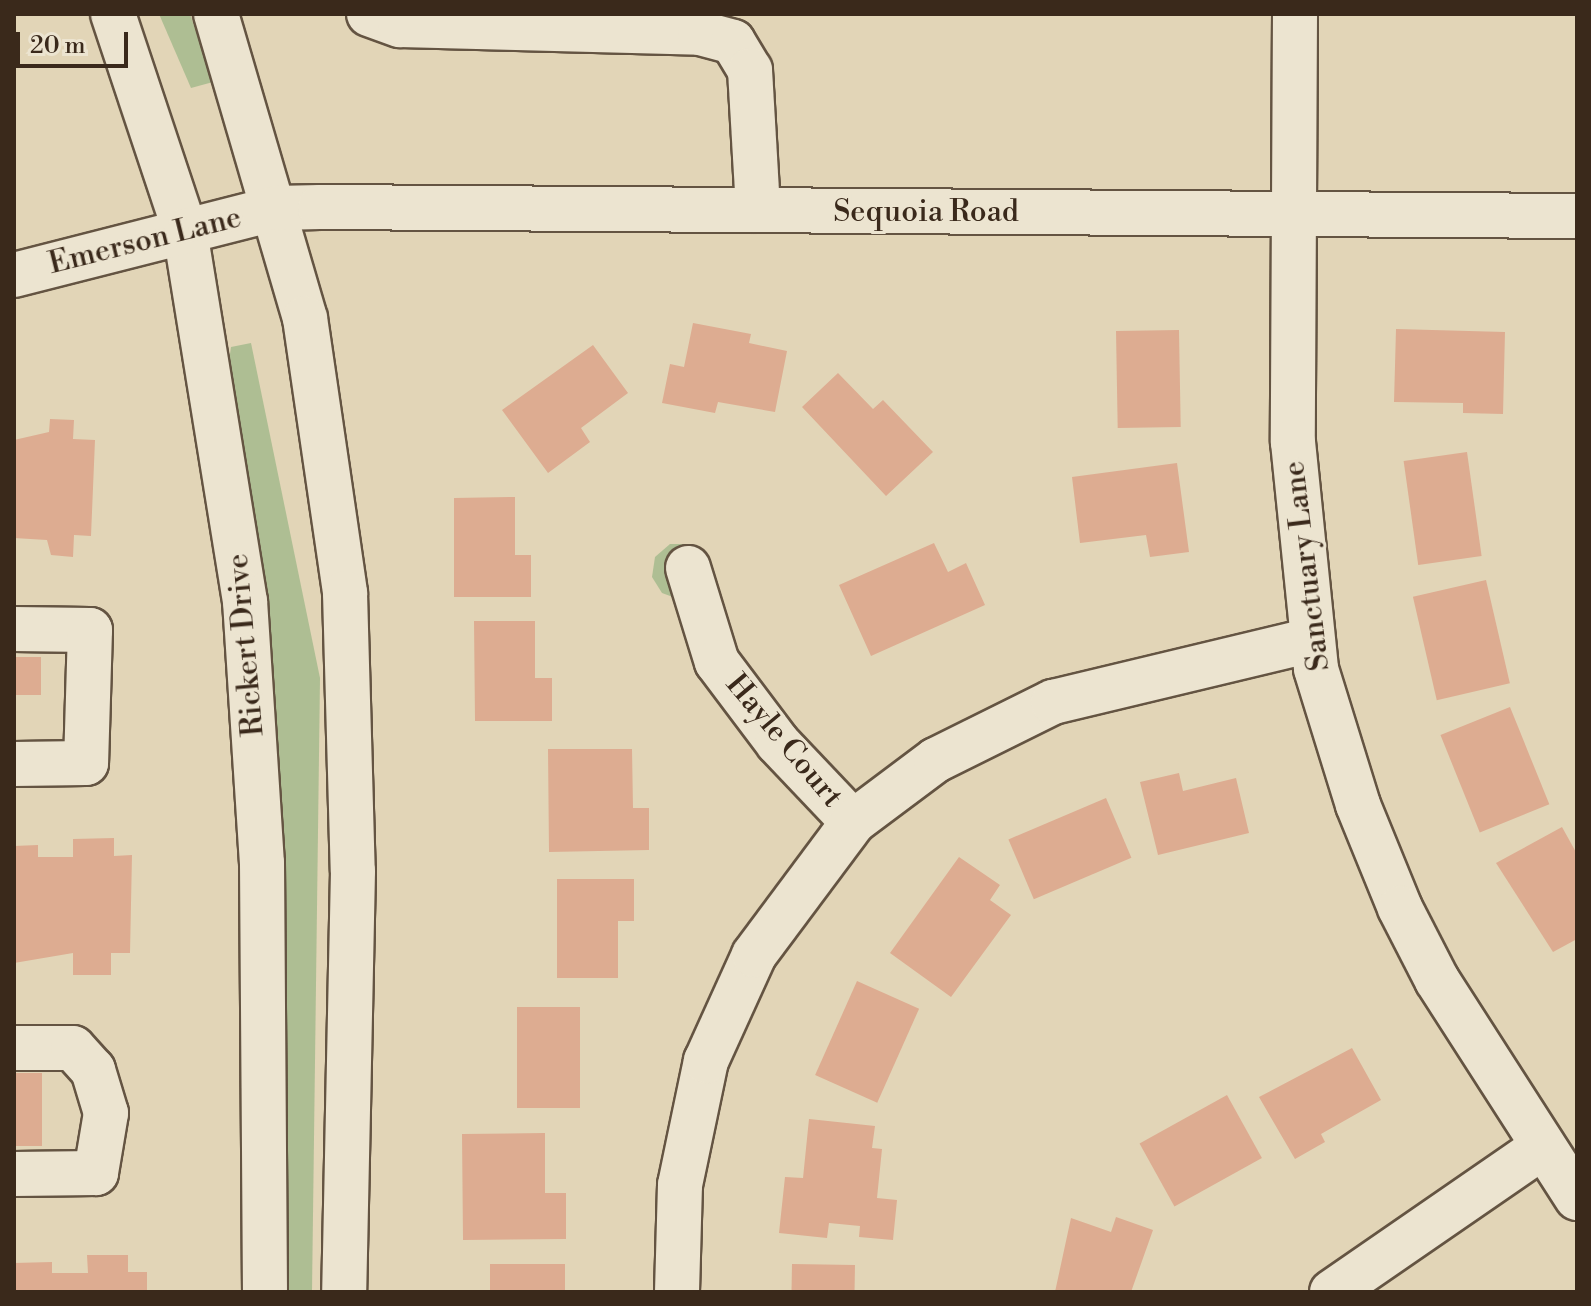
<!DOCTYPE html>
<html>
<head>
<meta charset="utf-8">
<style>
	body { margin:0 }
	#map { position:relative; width:1591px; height:1306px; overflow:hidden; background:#e2d5b7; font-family:"Libre Bodoni",serif }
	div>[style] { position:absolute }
	.green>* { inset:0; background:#aebe93 }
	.building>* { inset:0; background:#ddac91; transform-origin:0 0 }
	.roads { filter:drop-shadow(2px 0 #645442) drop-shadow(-2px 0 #645442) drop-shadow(0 2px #645442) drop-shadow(0 -2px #645442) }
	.minor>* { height:44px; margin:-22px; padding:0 22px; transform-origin:22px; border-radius:22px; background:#ece4d0 }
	span { translate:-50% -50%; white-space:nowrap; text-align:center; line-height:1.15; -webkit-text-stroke:6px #ece4d0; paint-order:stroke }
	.street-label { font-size:30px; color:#3a291b }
	.frame { position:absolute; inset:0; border:16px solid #3a291b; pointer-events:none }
	.scale { position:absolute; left:16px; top:32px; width:112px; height:36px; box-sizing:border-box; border:4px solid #3a291b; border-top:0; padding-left:10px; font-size:24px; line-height:28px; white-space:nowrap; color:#3a291b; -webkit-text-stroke:6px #ece4d0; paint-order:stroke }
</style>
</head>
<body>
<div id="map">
	<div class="green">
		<i style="clip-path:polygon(159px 14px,190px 14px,213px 82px,191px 88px)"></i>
		<i style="clip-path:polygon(251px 343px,320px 678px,312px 1292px,286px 1292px,228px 368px,231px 347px)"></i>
		<i style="clip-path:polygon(670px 544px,689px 544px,705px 556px,681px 600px,662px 593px,652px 577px,655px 557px)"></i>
	</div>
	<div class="building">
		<i style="clip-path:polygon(693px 323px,751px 334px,749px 343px,787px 351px,775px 412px,718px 402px,715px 413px,662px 403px,670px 364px,684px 367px)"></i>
		<i style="clip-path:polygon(1396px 329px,1505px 332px,1503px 414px,1463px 413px,1463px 403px,1394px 402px)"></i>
		<i style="left:1179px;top:330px;width:97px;height:63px;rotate:89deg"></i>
		<i style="clip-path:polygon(593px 345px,628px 393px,581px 428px,590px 442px,548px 473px,502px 410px)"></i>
		<i style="clip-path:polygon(838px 373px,873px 409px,883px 400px,933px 452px,886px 496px,802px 407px)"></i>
		<i style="clip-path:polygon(50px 419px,74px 420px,73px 439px,95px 440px,91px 536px,74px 535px,73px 557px,51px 555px,47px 540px,14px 538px,14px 440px,49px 432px)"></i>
		<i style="left:1467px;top:452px;width:105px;height:64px;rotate:82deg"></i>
		<i style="clip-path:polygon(1177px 463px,1189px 552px,1150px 557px,1146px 535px,1080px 543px,1072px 477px)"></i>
		<i style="clip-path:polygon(515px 497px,515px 555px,531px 555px,531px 597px,454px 597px,454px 498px)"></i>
		<i style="clip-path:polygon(934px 543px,948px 572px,966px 563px,985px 605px,871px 656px,839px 585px)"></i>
		<i style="left:1486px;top:580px;width:106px;height:75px;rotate:77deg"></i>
		<i style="clip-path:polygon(474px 621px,535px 621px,535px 678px,552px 678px,552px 721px,475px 721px)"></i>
		<i style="left:14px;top:657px;width:27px;height:38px"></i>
		<i style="left:1510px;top:707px;width:105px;height:75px;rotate:68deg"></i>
		<i style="clip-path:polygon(548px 749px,632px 749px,633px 808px,649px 808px,649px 850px,549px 852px)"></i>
		<i style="clip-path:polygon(1179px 773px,1183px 791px,1236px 778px,1249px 833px,1158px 855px,1140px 782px)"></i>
		<i style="left:1106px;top:798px;width:65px;height:106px;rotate:67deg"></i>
		<i style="clip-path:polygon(1562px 827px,1577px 854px,1577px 939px,1553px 952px,1496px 863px)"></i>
		<i style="clip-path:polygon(114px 838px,114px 856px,132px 855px,130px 953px,111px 953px,111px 975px,73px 975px,73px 953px,14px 963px,14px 846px,38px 845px,38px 857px,73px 857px,73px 839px)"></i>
		<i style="clip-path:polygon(959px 857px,1000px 885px,990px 900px,1011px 915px,951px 997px,890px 953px)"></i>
		<i style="clip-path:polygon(557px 879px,634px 879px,634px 921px,618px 921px,618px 978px,557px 978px)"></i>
		<i style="left:857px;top:981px;width:68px;height:103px;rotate:24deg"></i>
		<i style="left:517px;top:1007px;width:63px;height:101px"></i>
		<i style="clip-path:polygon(1352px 1048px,1381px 1100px,1321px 1134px,1325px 1142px,1295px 1159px,1259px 1097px)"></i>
		<i style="left:14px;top:1073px;width:28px;height:73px"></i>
		<i style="left:1227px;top:1095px;width:72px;height:100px;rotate:61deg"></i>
		<i style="clip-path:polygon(809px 1119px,875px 1126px,872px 1148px,882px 1149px,877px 1198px,897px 1200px,893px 1240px,859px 1237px,860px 1226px,829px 1223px,827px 1238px,779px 1233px,785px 1177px,803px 1178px)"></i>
		<i style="clip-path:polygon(545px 1133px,545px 1193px,566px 1193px,566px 1239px,463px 1240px,462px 1134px)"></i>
		<i style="clip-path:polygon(1116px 1217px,1153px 1230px,1131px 1292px,1055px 1292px,1071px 1218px,1111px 1232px)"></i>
		<i style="clip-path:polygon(87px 1255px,128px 1255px,128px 1272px,147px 1272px,147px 1292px,14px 1292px,14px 1263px,52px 1262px,52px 1273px,88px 1273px)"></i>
		<i style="left:490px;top:1264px;width:75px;height:28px"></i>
		<i style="left:792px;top:1264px;width:63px;height:28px;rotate:1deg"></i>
	</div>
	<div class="roads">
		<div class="minor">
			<i style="left:113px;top:14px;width:229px;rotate:71.6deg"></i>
			<i style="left:185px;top:231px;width:375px;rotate:80.8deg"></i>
			<i style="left:245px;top:601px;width:263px;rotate:86.3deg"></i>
			<i style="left:262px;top:863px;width:429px;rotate:89.6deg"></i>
			<i style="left:216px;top:14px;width:317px;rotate:73.7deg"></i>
			<i style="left:305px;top:318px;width:278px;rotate:81.7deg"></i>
			<i style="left:345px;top:593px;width:278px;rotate:88.4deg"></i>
			<i style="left:353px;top:871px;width:421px;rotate:91.2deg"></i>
			<i style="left:369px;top:14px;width:33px;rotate:20deg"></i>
			<i style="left:400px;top:25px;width:300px;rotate:1.5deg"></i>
			<i style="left:700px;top:33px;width:34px;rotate:15deg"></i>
			<i style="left:733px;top:42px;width:33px;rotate:59deg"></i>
			<i style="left:750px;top:70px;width:140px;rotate:86.7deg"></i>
			<i style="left:1295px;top:14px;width:428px;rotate:90.3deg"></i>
			<i style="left:1293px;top:442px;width:228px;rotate:84.2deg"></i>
			<i style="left:1316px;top:669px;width:142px;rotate:72.8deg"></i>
			<i style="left:1358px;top:805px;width:111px;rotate:67.8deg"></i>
			<i style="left:1400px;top:908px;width:81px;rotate:62.8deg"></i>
			<i style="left:1437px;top:980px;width:259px;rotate:57.3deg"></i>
			<i style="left:14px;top:275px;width:270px;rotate:-14.3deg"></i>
			<i style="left:276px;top:208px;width:44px;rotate:-1.3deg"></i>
			<i style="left:320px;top:207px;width:1257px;rotate:0.41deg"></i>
			<i style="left:688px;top:568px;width:98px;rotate:72.9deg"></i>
			<i style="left:717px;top:662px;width:101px;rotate:53deg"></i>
			<i style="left:778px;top:743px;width:109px;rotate:46.5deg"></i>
			<i style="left:14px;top:629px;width:76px;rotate:0.8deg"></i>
			<i style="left:90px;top:630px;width:133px;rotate:91.7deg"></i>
			<i style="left:86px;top:763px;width:72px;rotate:179.2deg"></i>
			<i style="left:14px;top:1048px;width:59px"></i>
			<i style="left:73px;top:1048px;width:30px;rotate:48deg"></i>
			<i style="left:93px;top:1070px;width:45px;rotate:73.2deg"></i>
			<i style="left:106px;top:1113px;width:61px;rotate:99.5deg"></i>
			<i style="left:96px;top:1173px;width:82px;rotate:179.3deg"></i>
			<i style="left:677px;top:1292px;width:107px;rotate:-88.4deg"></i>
			<i style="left:680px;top:1185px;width:127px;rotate:-78.2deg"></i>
			<i style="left:706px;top:1061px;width:116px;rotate:-65.6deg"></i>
			<i style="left:754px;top:955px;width:166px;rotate:-53.3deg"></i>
			<i style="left:853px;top:822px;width:104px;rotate:-36.8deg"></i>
			<i style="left:936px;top:760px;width:131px;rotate:-26.4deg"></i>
			<i style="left:1053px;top:702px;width:266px;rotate:-13.5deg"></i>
			<i style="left:1332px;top:1292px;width:254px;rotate:-34.6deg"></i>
		</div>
	</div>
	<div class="street-label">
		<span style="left:926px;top:212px">Sequoia Road</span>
		<span style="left:145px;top:241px;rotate:-14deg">Emerson Lane</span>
		<span style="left:1307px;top:566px;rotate:-97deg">Sanctuary Lane</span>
		<span style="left:246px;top:645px;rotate:-95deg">Rickert Drive</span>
		<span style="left:784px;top:741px;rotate:50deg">Hayle Court</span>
	</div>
	<div class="frame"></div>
	<div class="scale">20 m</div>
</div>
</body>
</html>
